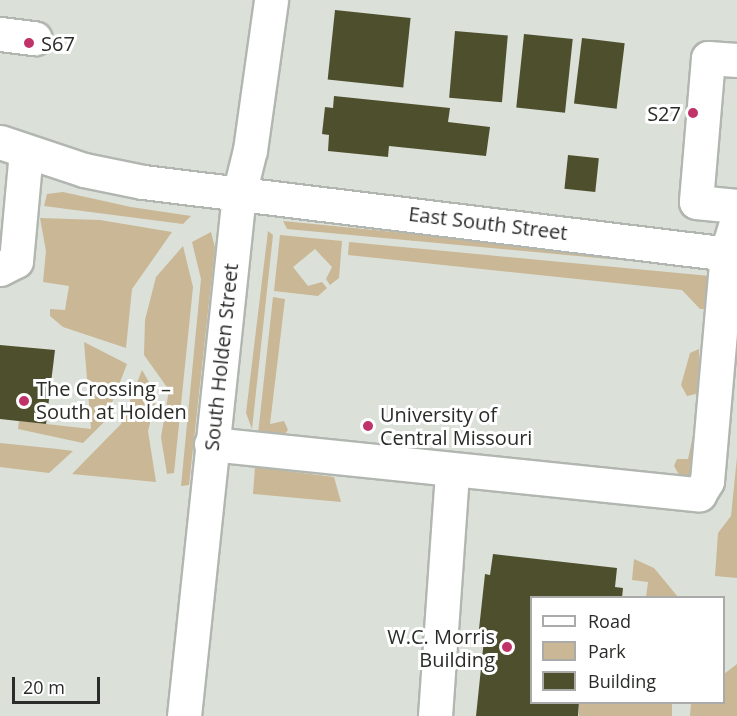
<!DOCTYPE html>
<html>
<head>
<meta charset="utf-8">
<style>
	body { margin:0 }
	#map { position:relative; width:737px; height:716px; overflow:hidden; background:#dbe0d9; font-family:"Open Sans",sans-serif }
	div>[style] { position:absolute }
	.green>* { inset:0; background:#c9b795; transform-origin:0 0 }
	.building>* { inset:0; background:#4e502d; transform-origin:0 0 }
	.roads { filter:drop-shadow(2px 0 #b1b7b0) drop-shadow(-2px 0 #b1b7b0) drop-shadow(0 2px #b1b7b0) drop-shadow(0 -2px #b1b7b0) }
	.minor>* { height:33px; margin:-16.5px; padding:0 16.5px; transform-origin:16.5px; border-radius:16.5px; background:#fff }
	.major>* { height:33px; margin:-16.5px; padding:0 16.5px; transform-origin:16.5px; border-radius:16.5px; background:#fff }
	.dots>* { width:16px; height:16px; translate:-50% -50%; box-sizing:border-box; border:3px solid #fff; border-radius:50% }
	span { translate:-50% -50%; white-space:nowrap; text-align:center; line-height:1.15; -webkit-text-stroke:6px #fff; paint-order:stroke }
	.poi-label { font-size:20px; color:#2a2c29 }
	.left { translate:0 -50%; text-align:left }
	.right { translate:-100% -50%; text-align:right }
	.street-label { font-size:20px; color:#2a2c29 }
	.legend { position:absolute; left:530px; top:596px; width:195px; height:108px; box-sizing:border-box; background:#fff; border:2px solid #aaaba9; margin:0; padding:8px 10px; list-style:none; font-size:18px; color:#2a2c29 }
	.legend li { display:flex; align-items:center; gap:12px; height:30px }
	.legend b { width:30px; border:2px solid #aaaba9 }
	.scale { position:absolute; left:12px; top:677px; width:88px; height:27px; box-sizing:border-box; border:3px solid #2a2c29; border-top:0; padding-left:8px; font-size:18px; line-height:21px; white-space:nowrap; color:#2a2c29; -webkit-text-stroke:4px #fff; paint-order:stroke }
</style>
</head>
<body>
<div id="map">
	<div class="green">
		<i style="clip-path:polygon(63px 192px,131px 207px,191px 216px,183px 224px,44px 206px,47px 194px)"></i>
		<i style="clip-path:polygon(40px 218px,100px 220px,172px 232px,132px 289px,126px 348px,63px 327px,50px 316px,50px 309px,65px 310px,69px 286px,43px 282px,46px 251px)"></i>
		<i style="clip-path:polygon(283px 221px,615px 254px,706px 268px,287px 229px)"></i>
		<i style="clip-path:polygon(268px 231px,273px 235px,252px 429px,246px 413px)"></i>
		<i style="clip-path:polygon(211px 232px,215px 248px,189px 485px,181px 486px,201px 279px,192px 242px)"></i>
		<i style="clip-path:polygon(280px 235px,342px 241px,339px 278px,330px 285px,326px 279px,332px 267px,315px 249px,293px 267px,308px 286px,322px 282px,327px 288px,318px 296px,274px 291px)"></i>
		<i style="clip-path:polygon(349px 242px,710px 276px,708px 309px,700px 309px,682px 290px,348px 255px)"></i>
		<i style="clip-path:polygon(183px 246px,193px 287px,174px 473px,167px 474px,161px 437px,169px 390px,144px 355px,145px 320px,156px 277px)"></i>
		<i style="clip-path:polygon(273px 297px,285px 299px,270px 424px,284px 421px,288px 430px,283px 436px,258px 434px)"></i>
		<i style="clip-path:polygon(84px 342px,127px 364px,105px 421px,83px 443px,18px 429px,19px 421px,91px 429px)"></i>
		<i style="clip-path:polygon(699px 349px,700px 393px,687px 396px,681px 385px,690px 353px)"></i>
		<i style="clip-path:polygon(142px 370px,157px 396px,148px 431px,156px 482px,72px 474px,121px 424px)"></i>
		<i style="clip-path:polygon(694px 431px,692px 478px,682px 480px,674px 466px,677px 459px,688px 459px)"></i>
		<i style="clip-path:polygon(0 443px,58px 449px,73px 451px,49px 473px,0 467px)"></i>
		<i style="clip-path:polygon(737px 457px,737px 578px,715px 576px,718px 533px,731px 516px)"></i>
		<i style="clip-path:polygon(255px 467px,334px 477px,341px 502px,253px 494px)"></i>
		<i style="clip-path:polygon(634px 559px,654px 568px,678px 597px,646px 597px,648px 582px,632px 580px)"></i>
		<i style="clip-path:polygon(737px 664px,737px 716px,690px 716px,691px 703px,724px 702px,724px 674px)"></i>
		<i style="left:579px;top:703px;width:93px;height:13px"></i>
	</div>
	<div class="building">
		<i style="left:335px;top:10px;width:76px;height:70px;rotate:6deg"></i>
		<i style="left:455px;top:31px;width:53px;height:67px;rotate:5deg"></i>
		<i style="left:524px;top:34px;width:49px;height:74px;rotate:6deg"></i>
		<i style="left:582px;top:38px;width:43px;height:66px;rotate:7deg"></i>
		<i style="clip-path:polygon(334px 96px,450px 108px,448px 122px,490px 127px,486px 156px,389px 146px,388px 157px,328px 151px,329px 135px,322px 134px,325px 107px,333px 108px)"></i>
		<i style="left:568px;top:155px;width:31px;height:34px;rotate:6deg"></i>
		<i style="clip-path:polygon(0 345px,55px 350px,46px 424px,0 419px)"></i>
		<i style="clip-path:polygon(493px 554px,617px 568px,615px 587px,623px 588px,622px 598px,532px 598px,532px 702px,579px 702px,578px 716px,476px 716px,485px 630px,479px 629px,485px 574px,490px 575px)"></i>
	</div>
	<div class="roads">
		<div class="minor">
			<i style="left:0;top:34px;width:35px;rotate:7deg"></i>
			<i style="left:737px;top:60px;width:29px;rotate:-176deg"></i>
			<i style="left:708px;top:58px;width:144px;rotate:94.8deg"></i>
			<i style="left:696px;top:202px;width:41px;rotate:5.6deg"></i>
			<i style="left:0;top:142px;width:89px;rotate:18.4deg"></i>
			<i style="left:84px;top:170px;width:60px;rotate:11.5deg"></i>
			<i style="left:143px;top:182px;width:598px;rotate:7.01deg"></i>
			<i style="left:0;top:269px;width:18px;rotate:-27deg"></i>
			<i style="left:16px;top:261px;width:109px;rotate:-84.8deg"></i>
			<i style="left:211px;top:444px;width:491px;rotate:5.9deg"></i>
			<i style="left:699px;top:494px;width:15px;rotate:-58deg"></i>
			<i style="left:707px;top:481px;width:230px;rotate:-85deg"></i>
			<i style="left:727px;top:252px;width:34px;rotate:-73deg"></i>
			<i style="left:435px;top:716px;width:246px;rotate:-86deg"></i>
		</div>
		<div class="major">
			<i style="left:184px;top:716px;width:525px;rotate:-83.99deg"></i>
			<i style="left:239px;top:194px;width:45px;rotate:-76deg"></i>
			<i style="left:250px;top:150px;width:151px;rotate:-82deg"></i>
		</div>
	</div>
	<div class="dots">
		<i style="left:29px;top:43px;background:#bf3369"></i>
		<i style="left:693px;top:113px;background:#bf3369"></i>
		<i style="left:24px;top:401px;background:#bf3369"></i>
		<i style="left:368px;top:426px;background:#bf3369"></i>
		<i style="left:507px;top:647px;background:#bf3369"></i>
	</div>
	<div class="poi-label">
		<span class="left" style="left:41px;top:43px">S67</span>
		<span class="right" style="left:681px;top:113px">S27</span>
		<span class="left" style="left:36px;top:400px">The Crossing –<br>South at Holden</span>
		<span class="left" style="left:380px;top:426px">University of<br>Central Missouri</span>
		<span class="right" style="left:495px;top:648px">W.C. Morris<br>Building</span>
	</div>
	<div class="street-label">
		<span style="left:488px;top:223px;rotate:7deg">East South Street</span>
		<span style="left:221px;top:357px;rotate:-84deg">South Holden Street</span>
	</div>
	<ul class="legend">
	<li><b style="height:8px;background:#fff"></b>Road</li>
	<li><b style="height:16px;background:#c9b795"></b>Park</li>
	<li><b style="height:16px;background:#4e502d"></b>Building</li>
	</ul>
	<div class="scale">20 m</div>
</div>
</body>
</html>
